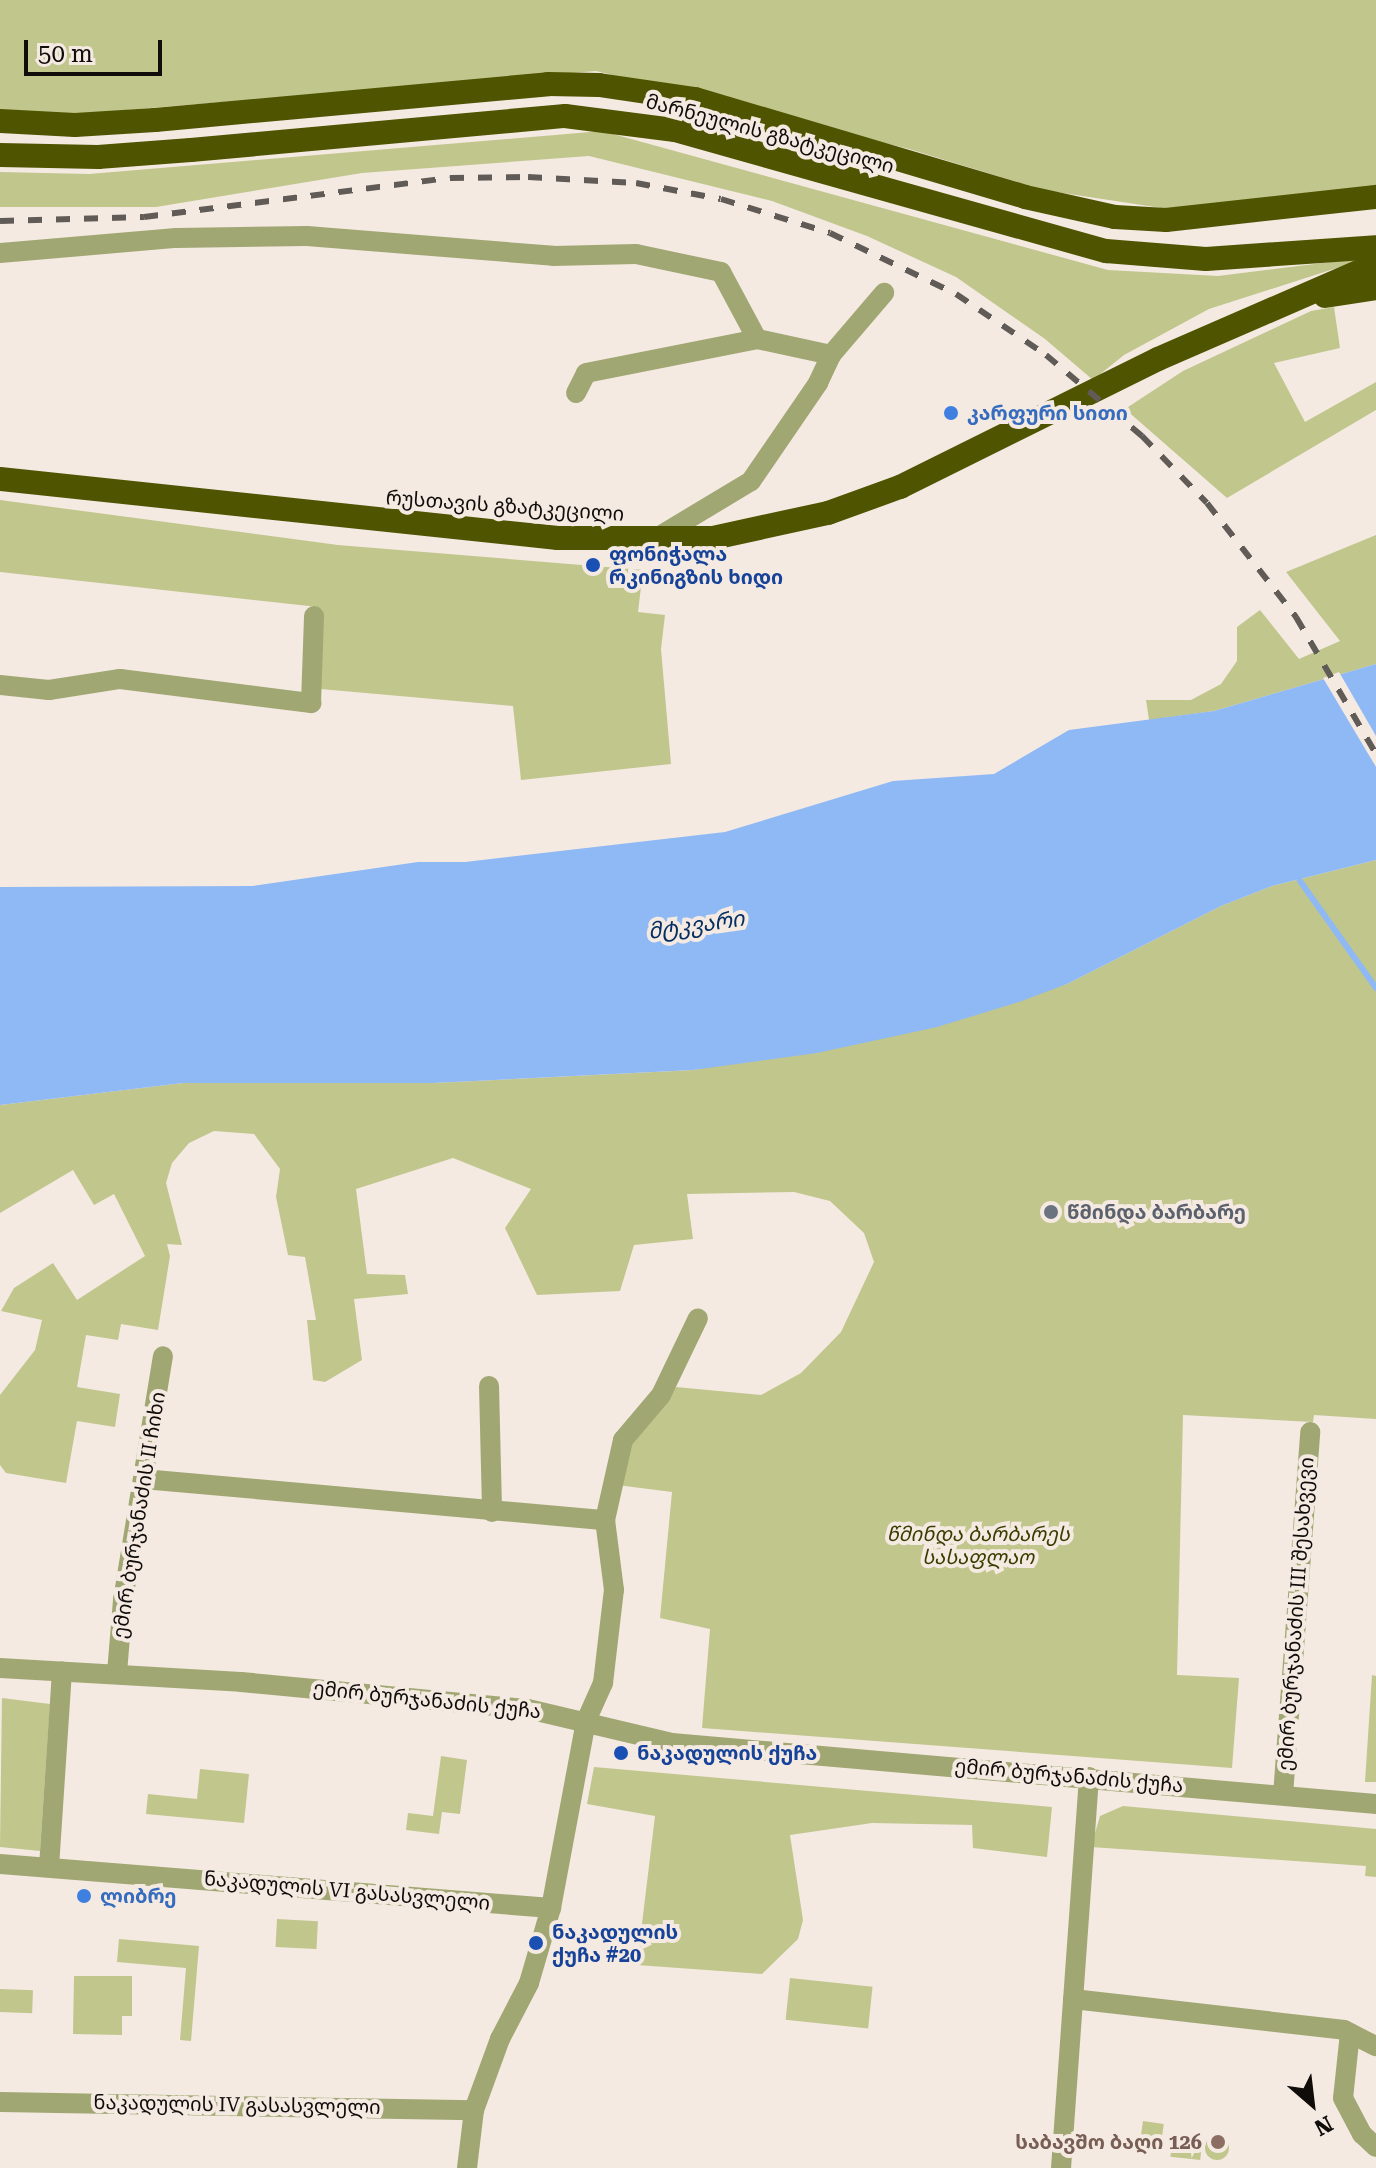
<!DOCTYPE html>
<html>
<head>
<meta charset="utf-8">
<style>
	body { margin:0 }
	#map { position:relative; width:1376px; height:2168px; overflow:hidden; background:#f4eae2; font-family:"Roboto Serif","Noto Sans Georgian",serif }
	div>[style] { position:absolute }
	.green>* { inset:0; background:#c1c68d; transform-origin:0 0 }
	.round { border-radius:50% }
	.water>* { inset:0; background:#8eb9f5 }
	.pier>* { inset:0; background:#f4eae2 }
	.stream>* { height:6px; margin:-3px; padding:0 3px; transform-origin:3px; border-radius:3px; background:#8eb9f5 }
	.minor>* { height:20px; margin:-10px; padding:0 10px; transform-origin:10px; border-radius:10px; background:#a1a773 }
	.highway>* { height:24px; margin:-12px; padding:0 12px; transform-origin:12px; border-radius:12px; background:#4f5401 }
	.rail>* { height:6px; margin-top:-3px; transform-origin:0; background:repeating-linear-gradient(90deg,#615b57 0 14px,transparent 0 28px) }
	.dots>* { width:22px; height:22px; translate:-50% -50%; box-sizing:border-box; border:4px solid #f4eae2; border-radius:50% }
	span { translate:-50% -50%; white-space:nowrap; text-align:center; line-height:1.15; -webkit-text-stroke:8px #f4eae2; paint-order:stroke }
	.street-label { font-size:20px; color:#100c0a }
	.shop-label { font-size:20px; color:#366cbe; font-weight:700 }
	.left { translate:0 -50%; text-align:left }
	.transit-label { font-size:20px; color:#164399; font-weight:700 }
	.worship-label { font-size:20px; color:#5b616d; font-weight:700 }
	.park-label { font-size:20px; color:#3b3d00; font-style:italic }
	.education-label { font-size:20px; color:#785e54; font-weight:700 }
	.right { translate:-100% -50%; text-align:right }
	.water-label { font-size:22px; color:#052f63; font-style:italic }
	.north { position:absolute; left:1272px; top:2064px; width:80px; height:80px; -webkit-text-stroke:6px #f4eae2; paint-order:stroke; rotate:152deg; font-size:22px; font-weight:700; line-height:32px; text-align:center; color:#100c0a }
	.north::after { content:''; display:block; margin:auto; width:28px; height:36px; background:#100c0a; clip-path:polygon(50% 0,100% 100%,50% 72%,0 100%) }
	.scale { position:absolute; left:24px; top:40px; width:138px; height:36px; box-sizing:border-box; border:4px solid #100c0a; border-top:0; padding-left:10px; font-size:24px; line-height:28px; white-space:nowrap; color:#100c0a; -webkit-text-stroke:6px #f4eae2; paint-order:stroke }
</style>
</head>
<body>
<div id="map">
	<div class="green">
		<i style="clip-path:polygon(0 0,1376px 0,1376px 187px,1168px 209px,1043px 190px,909px 149px,596px 71px,42px 117px,0 111px)"></i>
		<i style="clip-path:polygon(602px 131px,1108px 270px,1218px 276px,1371px 257px,1209px 309px,1124px 355px,1093px 380px,1045px 339px,956px 277px,867px 236px,772px 201px,589px 156px,362px 173px,156px 207px,0 207px,0 172px,89px 174px)"></i>
		<i style="clip-path:polygon(1334px 307px,1340px 348px,1274px 363px,1305px 422px,1376px 382px,1376px 410px,1227px 498px,1125px 409px,1183px 371px,1311px 311px)"></i>
		<i style="clip-path:polygon(0 500px,338px 545px,643px 570px,638px 612px,665px 615px,661px 649px,671px 764px,521px 780px,513px 706px,309px 688px,318px 607px,0 572px)"></i>
		<i style="clip-path:polygon(1376px 535px,1376px 664px,1214px 711px,1149px 720px,1146px 700px,1191px 700px,1221px 684px,1237px 661px,1237px 627px,1260px 610px,1299px 659px,1340px 641px,1286px 572px)"></i>
		<i style="clip-path:polygon(1376px 860px,1376px 1419px,1314px 1415px,1313px 1422px,1183px 1415px,1177px 1675px,1239px 1678px,1232px 1768px,702px 1728px,710px 1629px,660px 1618px,672px 1492px,617px 1485px,631px 1446px,676px 1387px,761px 1395px,801px 1373px,841px 1332px,874px 1262px,864px 1233px,830px 1201px,794px 1192px,687px 1194px,693px 1239px,634px 1245px,620px 1291px,537px 1295px,505px 1228px,531px 1189px,453px 1158px,356px 1189px,367px 1274px,405px 1275px,408px 1294px,354px 1299px,362px 1360px,325px 1382px,313px 1380px,307px 1320px,316px 1320px,305px 1257px,288px 1255px,276px 1197px,280px 1169px,254px 1134px,214px 1131px,189px 1143px,172px 1163px,166px 1183px,182px 1245px,167px 1244px,170px 1256px,158px 1330px,121px 1324px,118px 1340px,86px 1335px,77px 1387px,120px 1394px,115px 1427px,77px 1421px,66px 1483px,6px 1473px,0 1465px,0 1395px,35px 1350px,42px 1320px,1px 1311px,14px 1288px,53px 1263px,77px 1300px,145px 1256px,114px 1194px,94px 1205px,73px 1170px,0 1213px,0 1105px,183px 1083px,433px 1083px,694px 1070px,1067px 984px,1221px 906px,1272px 886px)"></i>
		<i style="clip-path:polygon(1372px 1675px,1376px 1676px,1376px 1782px,1365px 1782px)"></i>
		<i style="clip-path:polygon(2px 1698px,50px 1704px,40px 1851px,0 1847px)"></i>
		<i style="clip-path:polygon(441px 1756px,467px 1760px,460px 1814px,442px 1812px,439px 1834px,406px 1830px,408px 1813px,433px 1816px)"></i>
		<i style="clip-path:polygon(594px 1767px,1052px 1807px,1047px 1857px,973px 1848px,972px 1825px,872px 1823px,790px 1835px,803px 1920px,798px 1939px,762px 1974px,637px 1965px,655px 1816px,587px 1804px)"></i>
		<i style="clip-path:polygon(200px 1769px,249px 1774px,244px 1823px,146px 1814px,148px 1794px,197px 1799px)"></i>
		<i style="clip-path:polygon(1123px 1806px,1376px 1829px,1376px 1877px,1365px 1876px,1366px 1866px,1091px 1847px,1100px 1816px)"></i>
		<i style="left:277px;top:1919px;width:41px;height:28px;rotate:3deg"></i>
		<i style="clip-path:polygon(119px 1939px,199px 1946px,191px 2041px,180px 2040px,186px 1968px,117px 1962px)"></i>
		<i style="clip-path:polygon(74px 1976px,132px 1976px,132px 2016px,122px 2016px,122px 2035px,73px 2034px)"></i>
		<i style="left:790px;top:1978px;width:83px;height:42px;rotate:6deg"></i>
		<i style="left:0;top:1989px;width:33px;height:23px;rotate:2deg"></i>
		<i style="left:1143px;top:2121px;width:21px;height:29px;rotate:8deg"></i>
		<i style="left:1173px;top:2132px;width:30px;height:25px;rotate:6deg"></i>
		<i class="round" style="left:1205px;top:2136px;width:24px;height:24px"></i>
	</div>
	<div class="water">
		<i style="clip-path:polygon(1376px 664px,1376px 860px,1272px 886px,1221px 906px,1067px 984px,1019px 1002px,937px 1027px,817px 1053px,693px 1070px,433px 1083px,183px 1083px,0 1105px,0 887px,253px 886px,418px 862px,465px 862px,725px 832px,893px 781px,994px 774px,1069px 730px,1214px 711px)"></i>
	</div>
	<div class="pier">
		<i style="clip-path:polygon(1339px 672px,1376px 736px,1376px 767px,1323px 678px)"></i>
	</div>
	<div class="stream">
		<i style="left:1300px;top:881px;width:131px;rotate:54.6deg"></i>
	</div>
	<div class="minor">
		<i style="left:0;top:253px;width:177px;rotate:-4.9deg"></i>
		<i style="left:176px;top:238px;width:131px;rotate:-0.9deg"></i>
		<i style="left:307px;top:236px;width:247px;rotate:4.6deg"></i>
		<i style="left:553px;top:256px;width:83px;rotate:-1.4deg"></i>
		<i style="left:636px;top:254px;width:87px;rotate:12deg"></i>
		<i style="left:721px;top:272px;width:76px;rotate:61.8deg"></i>
		<i style="left:757px;top:339px;width:76px;rotate:12.2deg"></i>
		<i style="left:576px;top:393px;width:22px;rotate:-63deg"></i>
		<i style="left:586px;top:373px;width:174px;rotate:-11.2deg"></i>
		<i style="left:653px;top:540px;width:114px;rotate:-31deg"></i>
		<i style="left:751px;top:481px;width:119px;rotate:-55.6deg"></i>
		<i style="left:818px;top:383px;width:31px;rotate:-65deg"></i>
		<i style="left:831px;top:355px;width:82px;rotate:-49.5deg"></i>
		<i style="left:0;top:685px;width:49px;rotate:5.8deg"></i>
		<i style="left:49px;top:690px;width:72px;rotate:-8.8deg"></i>
		<i style="left:120px;top:679px;width:193px;rotate:7.2deg"></i>
		<i style="left:311px;top:703px;width:87px;rotate:-88deg"></i>
		<i style="left:489px;top:1386px;width:126px;rotate:88.6deg"></i>
		<i style="left:143px;top:1479px;width:464px;rotate:5.1deg"></i>
		<i style="left:0;top:1668px;width:241px;rotate:3.3deg"></i>
		<i style="left:241px;top:1682px;width:288px;rotate:5.4deg"></i>
		<i style="left:528px;top:1709px;width:148px;rotate:13.3deg"></i>
		<i style="left:672px;top:1743px;width:707px;rotate:4.95deg"></i>
		<i style="left:117px;top:1673px;width:73px;rotate:-85.3deg"></i>
		<i style="left:123px;top:1600px;width:247px;rotate:-80.7deg"></i>
		<i style="left:1283px;top:1795px;width:364px;rotate:-85.7deg"></i>
		<i style="left:0;top:1864px;width:553px;rotate:4.57deg"></i>
		<i style="left:49px;top:1867px;width:196px;rotate:-86.2deg"></i>
		<i style="left:1073px;top:1999px;width:273px;rotate:6.5deg"></i>
		<i style="left:1344px;top:2030px;width:36px;rotate:27deg"></i>
		<i style="left:1350px;top:2033px;width:65px;rotate:96.1deg"></i>
		<i style="left:1343px;top:2098px;width:41px;rotate:62.2deg"></i>
		<i style="left:1362px;top:2134px;width:19px;rotate:43deg"></i>
		<i style="left:0;top:2102px;width:474px;rotate:1deg"></i>
		<i style="left:467px;top:2168px;width:58px;rotate:-83.1deg"></i>
		<i style="left:474px;top:2110px;width:76px;rotate:-69.9deg"></i>
		<i style="left:500px;top:2039px;width:63px;rotate:-62.6deg"></i>
		<i style="left:529px;top:1983px;width:78px;rotate:-73.7deg"></i>
		<i style="left:551px;top:1908px;width:190px;rotate:-79.4deg"></i>
		<i style="left:586px;top:1721px;width:42px;rotate:-65.9deg"></i>
		<i style="left:603px;top:1683px;width:94px;rotate:-83.3deg"></i>
		<i style="left:614px;top:1590px;width:71px;rotate:-97.3deg"></i>
		<i style="left:605px;top:1520px;width:82px;rotate:-77.3deg"></i>
		<i style="left:623px;top:1440px;width:59px;rotate:-49.8deg"></i>
		<i style="left:661px;top:1395px;width:85px;rotate:-64.3deg"></i>
		<i style="left:1061px;top:2168px;width:392px;rotate:-85.9deg"></i>
	</div>
	<div class="highway">
		<i style="left:0;top:121px;width:75px;rotate:3.1deg"></i>
		<i style="left:75px;top:125px;width:80px;rotate:-3.6deg"></i>
		<i style="left:155px;top:120px;width:395px;rotate:-5.2deg"></i>
		<i style="left:548px;top:84px;width:51px;rotate:1.1deg"></i>
		<i style="left:599px;top:85px;width:97px;rotate:8.3deg"></i>
		<i style="left:695px;top:99px;width:344px;rotate:16.5deg"></i>
		<i style="left:1025px;top:197px;width:92px;rotate:12.5deg"></i>
		<i style="left:1115px;top:217px;width:51px;rotate:3.4deg"></i>
		<i style="left:1166px;top:220px;width:211px;rotate:-6.3deg"></i>
		<i style="left:0;top:155px;width:98px;rotate:1.2deg"></i>
		<i style="left:98px;top:157px;width:93px;rotate:-4.3deg"></i>
		<i style="left:191px;top:150px;width:376px;rotate:-5.2deg"></i>
		<i style="left:565px;top:116px;width:111px;rotate:7.3deg"></i>
		<i style="left:675px;top:130px;width:448px;rotate:15.7deg"></i>
		<i style="left:1106px;top:251px;width:100px;rotate:4.6deg"></i>
		<i style="left:1206px;top:259px;width:170px;rotate:-4deg"></i>
		<i style="left:1325px;top:296px;width:52px;rotate:-8.9deg"></i>
		<i style="left:0;top:479px;width:561px;rotate:6.04deg"></i>
		<i style="left:558px;top:538px;width:155px"></i>
		<i style="left:713px;top:538px;width:118px;rotate:-12.3deg"></i>
		<i style="left:828px;top:513px;width:77px;rotate:-19.9deg"></i>
		<i style="left:900px;top:487px;width:288px;rotate:-26.4deg"></i>
		<i style="left:1158px;top:359px;width:238px;rotate:-23.5deg"></i>
	</div>
	<div class="rail">
		<i style="left:0;top:221px;width:144px;rotate:-1.6deg"></i>
		<i style="left:144px;top:217px;width:308px;rotate:-7.3deg"></i>
		<i style="left:450px;top:178px;width:78px;rotate:-0.7deg"></i>
		<i style="left:528px;top:177px;width:108px;rotate:3.2deg"></i>
		<i style="left:636px;top:183px;width:86px;rotate:10.7deg"></i>
		<i style="left:721px;top:199px;width:114px;rotate:17.3deg"></i>
		<i style="left:830px;top:233px;width:140px;rotate:25.8deg"></i>
		<i style="left:956px;top:294px;width:109px;rotate:34.1deg"></i>
		<i style="left:1046px;top:355px;width:126px;rotate:40.2deg"></i>
		<i style="left:1142px;top:436px;width:93px;rotate:45.9deg"></i>
		<i style="left:1207px;top:503px;width:145px;rotate:52deg"></i>
		<i style="left:1296px;top:617px;width:159px;rotate:59.7deg"></i>
	</div>
	<div class="dots">
		<i style="left:951px;top:413px;background:#3f7fe0"></i>
		<i style="left:593px;top:565px;background:#1a4fb4"></i>
		<i style="left:1051px;top:1212px;background:#6b7280"></i>
		<i style="left:621px;top:1753px;background:#1a4fb4"></i>
		<i style="left:84px;top:1896px;background:#3f7fe0"></i>
		<i style="left:536px;top:1943px;background:#1a4fb4"></i>
		<i style="left:1218px;top:2142px;background:#8d6e63"></i>
	</div>
	<div class="street-label">
		<span style="left:770px;top:134px;rotate:15deg">მარნეულის გზატკეცილი</span>
		<span style="left:505px;top:506px;rotate:4deg">რუსთავის გზატკეცილი</span>
		<span style="left:139px;top:1515px;rotate:-81deg">ემირ ბურჯანაძის II ჩიხი</span>
		<span style="left:1296px;top:1614px;rotate:-86deg">ემირ ბურჯანაძის III შესახვევი</span>
		<span style="left:427px;top:1700px;rotate:6deg">ემირ ბურჯანაძის ქუჩა</span>
		<span style="left:1069px;top:1776px;rotate:5deg">ემირ ბურჯანაძის ქუჩა</span>
		<span style="left:347px;top:1891px;rotate:5deg">ნაკადულის VI გასასვლელი</span>
		<span style="left:237px;top:2105px;rotate:1deg">ნაკადულის IV გასასვლელი</span>
	</div>
	<div class="shop-label">
		<span class="left" style="left:967px;top:413px">კარფური სითი</span>
		<span class="left" style="left:100px;top:1896px">ლიბრე</span>
	</div>
	<div class="transit-label">
		<span class="left" style="left:609px;top:566px">ფონიჭალა<br>რკინიგზის ხიდი</span>
		<span class="left" style="left:637px;top:1753px">ნაკადულის ქუჩა</span>
		<span class="left" style="left:552px;top:1944px">ნაკადულის<br>ქუჩა #20</span>
	</div>
	<div class="worship-label">
		<span class="left" style="left:1067px;top:1212px">წმინდა ბარბარე</span>
	</div>
	<div class="park-label">
		<span style="left:978px;top:1546px">წმინდა ბარბარეს<br>სასაფლაო</span>
	</div>
	<div class="education-label">
		<span class="right" style="left:1202px;top:2142px">საბავშო ბაღი 126</span>
	</div>
	<div class="water-label">
		<span style="left:696px;top:925px;rotate:-8deg">მტკვარი</span>
	</div>
	<div class="north">N</div>
	<div class="scale">50 m</div>
</div>
</body>
</html>
